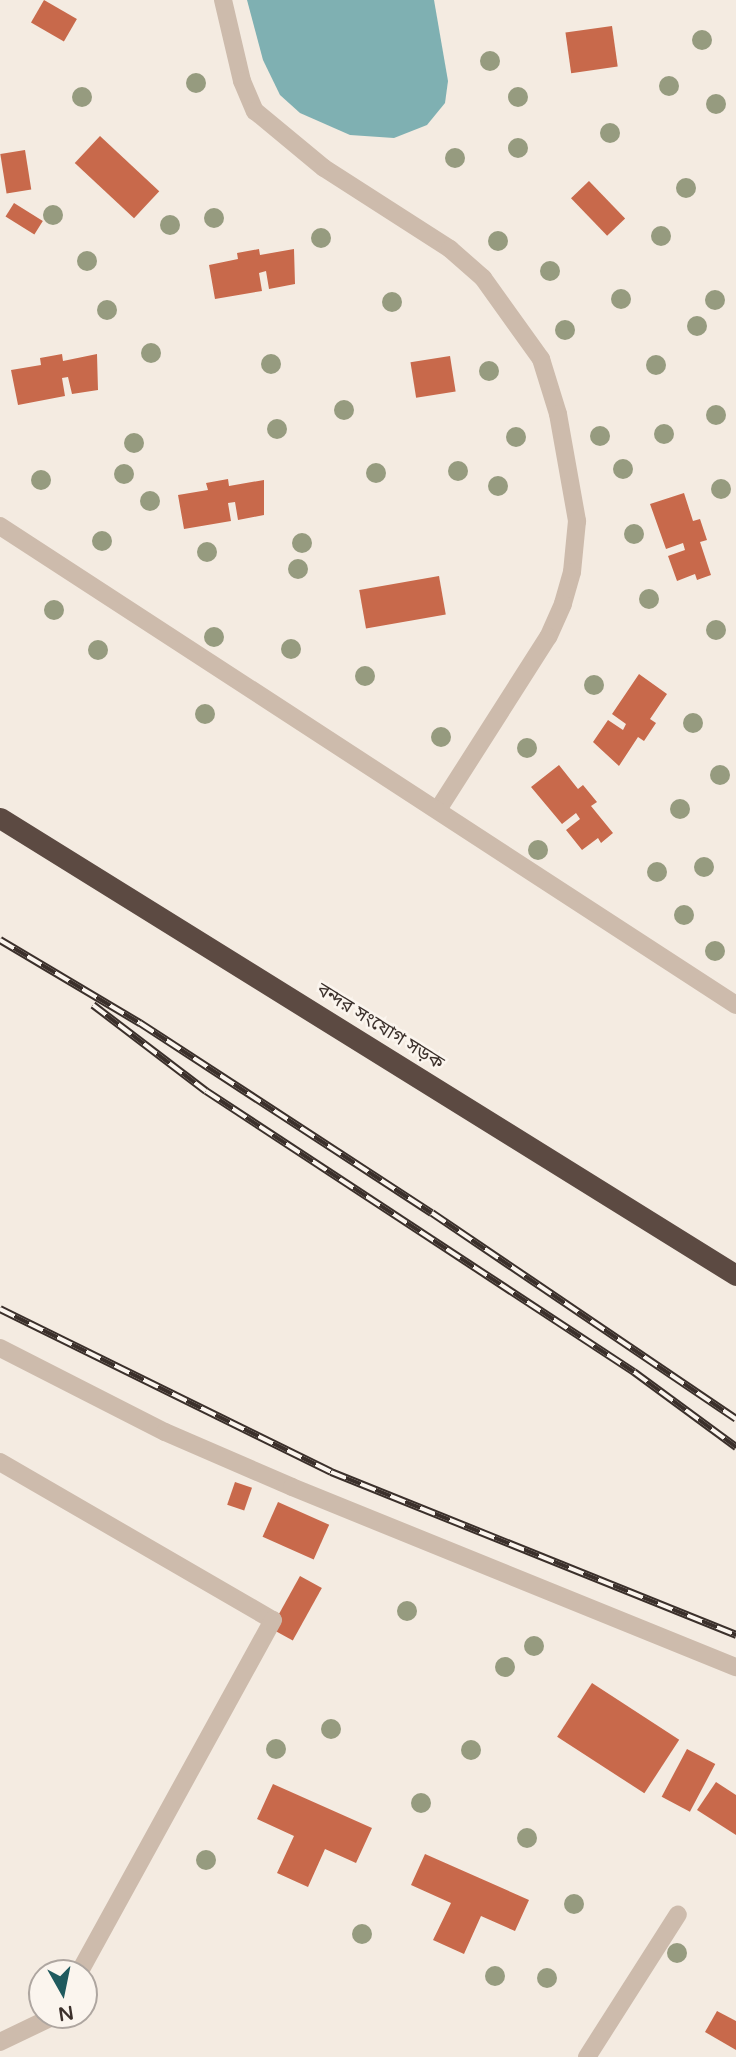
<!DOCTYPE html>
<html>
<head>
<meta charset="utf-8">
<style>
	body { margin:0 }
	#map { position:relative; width:736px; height:2057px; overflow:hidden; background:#f4ebe1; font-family:"Varela Round","Noto Sans Bengali",sans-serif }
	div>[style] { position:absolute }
	.water>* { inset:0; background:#7fb0b2 }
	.building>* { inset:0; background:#c8694b; transform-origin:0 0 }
	.minor>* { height:18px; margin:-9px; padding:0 9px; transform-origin:9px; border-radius:9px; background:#cdbbac }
	.highway>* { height:21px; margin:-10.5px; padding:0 10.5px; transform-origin:10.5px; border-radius:10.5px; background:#5c4a42 }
	.rail>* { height:8px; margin-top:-4px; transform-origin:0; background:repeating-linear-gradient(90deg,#fbf5ee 0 16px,#3b302b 0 32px); box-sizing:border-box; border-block:2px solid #3b302b }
	.trees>* { width:20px; height:20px; margin:-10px; border-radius:50%; background:#969b7f }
	span { translate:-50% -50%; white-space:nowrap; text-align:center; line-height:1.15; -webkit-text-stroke:5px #fbf5ee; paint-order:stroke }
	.street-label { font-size:19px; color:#3b302b }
	.north { position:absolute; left:28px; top:1959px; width:70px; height:70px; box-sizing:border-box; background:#fbf5ee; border:2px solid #aea6a0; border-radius:50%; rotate:171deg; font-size:19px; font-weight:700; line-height:28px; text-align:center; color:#3b302b }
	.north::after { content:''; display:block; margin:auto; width:24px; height:32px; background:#1f5a5e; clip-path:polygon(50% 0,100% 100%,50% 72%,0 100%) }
</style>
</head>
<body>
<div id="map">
	<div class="water">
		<i style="clip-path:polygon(247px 0,434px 0,448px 81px,445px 103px,427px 125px,394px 138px,350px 135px,300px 113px,280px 95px,263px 60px)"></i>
	</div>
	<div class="building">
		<i style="left:44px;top:0;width:38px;height:26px;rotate:30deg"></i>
		<i style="left:612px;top:26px;width:41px;height:47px;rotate:82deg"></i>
		<i style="left:100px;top:136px;width:81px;height:37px;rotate:43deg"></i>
		<i style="left:25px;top:150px;width:40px;height:25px;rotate:81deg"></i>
		<i style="left:589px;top:181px;width:52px;height:25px;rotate:46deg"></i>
		<i style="left:14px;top:203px;width:34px;height:16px;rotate:32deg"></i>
		<i style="clip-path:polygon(259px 249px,260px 255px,294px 249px,295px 284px,269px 289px,266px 271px,259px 273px,262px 291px,215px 299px,209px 265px,238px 259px,237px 253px)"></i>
		<i style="clip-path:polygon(62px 354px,63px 361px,97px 354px,98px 390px,72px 394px,68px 377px,62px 378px,65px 396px,18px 405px,11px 370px,41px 365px,40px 358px)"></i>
		<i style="left:450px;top:356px;width:36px;height:40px;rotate:81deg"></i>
		<i style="clip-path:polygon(228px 479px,229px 486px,264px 480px,264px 515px,238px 520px,235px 502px,228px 503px,231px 521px,184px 529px,178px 495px,208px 490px,206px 483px)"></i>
		<i style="clip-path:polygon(684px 493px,693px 521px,700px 519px,707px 540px,700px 542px,711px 575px,697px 580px,695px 574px,677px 581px,668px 556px,685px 550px,683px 543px,666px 549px,650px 504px)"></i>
		<i style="left:439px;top:576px;width:39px;height:81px;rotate:80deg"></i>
		<i style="clip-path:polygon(639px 674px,667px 694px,650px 719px,656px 723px,644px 741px,638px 737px,619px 766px,593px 742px,608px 720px,623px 730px,626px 724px,612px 714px)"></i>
		<i style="clip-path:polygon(559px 765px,578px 789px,583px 785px,597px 802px,591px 806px,613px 833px,601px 843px,598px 838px,582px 850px,566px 830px,580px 819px,576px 813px,562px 824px,531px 787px)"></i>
		<i style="left:235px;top:1482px;width:18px;height:24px;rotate:19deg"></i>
		<i style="left:278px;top:1502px;width:56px;height:38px;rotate:24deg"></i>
		<i style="left:300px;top:1576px;width:25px;height:60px;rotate:29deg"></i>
		<i style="left:592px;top:1683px;width:104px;height:64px;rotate:33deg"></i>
		<i style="left:687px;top:1749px;width:32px;height:54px;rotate:28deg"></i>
		<i style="clip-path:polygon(716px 1782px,736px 1795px,736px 1835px,697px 1810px)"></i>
		<i style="clip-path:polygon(273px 1784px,372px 1828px,356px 1863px,325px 1849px,308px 1887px,277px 1873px,294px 1836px,257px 1819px)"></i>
		<i style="clip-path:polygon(425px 1854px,529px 1900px,515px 1931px,481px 1916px,464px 1954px,433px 1940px,451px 1903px,411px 1885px)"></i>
		<i style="clip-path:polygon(717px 2011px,736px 2021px,736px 2050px,705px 2032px)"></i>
	</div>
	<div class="minor">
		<i style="left:223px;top:0;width:83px;rotate:76.8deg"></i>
		<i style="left:242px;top:81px;width:33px;rotate:67deg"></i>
		<i style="left:255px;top:111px;width:89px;rotate:39.6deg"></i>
		<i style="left:324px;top:168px;width:150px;rotate:32.7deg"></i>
		<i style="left:450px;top:249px;width:44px;rotate:41.3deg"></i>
		<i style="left:483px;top:278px;width:100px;rotate:54.4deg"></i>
		<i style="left:541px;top:359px;width:58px;rotate:72.8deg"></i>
		<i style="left:558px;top:414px;width:109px;rotate:79.9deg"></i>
		<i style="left:577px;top:521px;width:51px;rotate:95.6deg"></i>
		<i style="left:572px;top:572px;width:33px;rotate:106deg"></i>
		<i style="left:563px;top:604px;width:36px;rotate:114deg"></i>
		<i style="left:548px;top:637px;width:203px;rotate:122.5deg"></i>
		<i style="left:0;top:526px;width:878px;rotate:33.06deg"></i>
		<i style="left:0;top:1348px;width:185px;rotate:27deg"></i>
		<i style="left:165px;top:1432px;width:138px;rotate:23.4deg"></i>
		<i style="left:292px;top:1487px;width:479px;rotate:22.1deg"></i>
		<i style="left:0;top:1462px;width:315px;rotate:30.1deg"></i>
		<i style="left:273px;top:1620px;width:403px;rotate:118.8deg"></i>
		<i style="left:0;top:2042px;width:62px;rotate:-25.7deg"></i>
		<i style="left:587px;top:2057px;width:169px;rotate:-57.5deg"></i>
	</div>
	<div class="highway">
		<i style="left:0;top:818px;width:866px;rotate:31.84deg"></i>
	</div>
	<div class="rail">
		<i style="left:0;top:940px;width:163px;rotate:30.7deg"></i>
		<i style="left:140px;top:1023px;width:348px;rotate:33.1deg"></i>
		<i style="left:432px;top:1213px;width:367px;rotate:34.1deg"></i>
		<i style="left:93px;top:1005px;width:142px;rotate:37.3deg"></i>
		<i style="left:206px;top:1091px;width:512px;rotate:33.29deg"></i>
		<i style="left:634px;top:1372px;width:127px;rotate:36.3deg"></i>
		<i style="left:0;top:1309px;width:369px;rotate:26.2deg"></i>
		<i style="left:331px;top:1472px;width:437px;rotate:21.9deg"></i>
	</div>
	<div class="trees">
		<i style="left:702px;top:40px"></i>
		<i style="left:490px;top:61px"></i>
		<i style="left:196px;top:83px"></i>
		<i style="left:669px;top:86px"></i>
		<i style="left:82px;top:97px"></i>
		<i style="left:518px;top:97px"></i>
		<i style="left:716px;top:104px"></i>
		<i style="left:610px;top:133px"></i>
		<i style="left:518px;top:148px"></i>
		<i style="left:455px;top:158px"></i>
		<i style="left:686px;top:188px"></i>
		<i style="left:53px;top:215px"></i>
		<i style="left:214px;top:218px"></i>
		<i style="left:170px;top:225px"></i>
		<i style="left:661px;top:236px"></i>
		<i style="left:321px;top:238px"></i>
		<i style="left:498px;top:241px"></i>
		<i style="left:87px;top:261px"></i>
		<i style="left:550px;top:271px"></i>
		<i style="left:621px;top:299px"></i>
		<i style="left:715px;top:300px"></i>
		<i style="left:392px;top:302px"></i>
		<i style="left:107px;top:310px"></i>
		<i style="left:697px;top:326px"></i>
		<i style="left:565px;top:330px"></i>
		<i style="left:151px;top:353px"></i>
		<i style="left:271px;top:364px"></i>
		<i style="left:656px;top:365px"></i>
		<i style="left:489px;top:371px"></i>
		<i style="left:344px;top:410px"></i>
		<i style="left:716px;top:415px"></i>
		<i style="left:277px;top:429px"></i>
		<i style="left:664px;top:434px"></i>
		<i style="left:600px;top:436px"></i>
		<i style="left:516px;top:437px"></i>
		<i style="left:134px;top:443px"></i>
		<i style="left:623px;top:469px"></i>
		<i style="left:458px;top:471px"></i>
		<i style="left:376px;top:473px"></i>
		<i style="left:124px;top:474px"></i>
		<i style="left:41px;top:480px"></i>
		<i style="left:498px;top:486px"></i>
		<i style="left:721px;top:489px"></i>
		<i style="left:150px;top:501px"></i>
		<i style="left:634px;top:534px"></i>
		<i style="left:102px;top:541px"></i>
		<i style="left:302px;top:543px"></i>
		<i style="left:207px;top:552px"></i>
		<i style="left:298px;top:569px"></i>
		<i style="left:649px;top:599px"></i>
		<i style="left:54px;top:610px"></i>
		<i style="left:716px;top:630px"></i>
		<i style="left:214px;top:637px"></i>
		<i style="left:291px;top:649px"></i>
		<i style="left:98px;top:650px"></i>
		<i style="left:365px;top:676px"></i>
		<i style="left:594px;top:685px"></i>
		<i style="left:205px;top:714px"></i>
		<i style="left:693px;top:723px"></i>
		<i style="left:441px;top:737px"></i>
		<i style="left:527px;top:748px"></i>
		<i style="left:720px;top:775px"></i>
		<i style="left:680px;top:809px"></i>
		<i style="left:538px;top:850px"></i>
		<i style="left:704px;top:867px"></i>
		<i style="left:657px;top:872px"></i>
		<i style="left:684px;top:915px"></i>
		<i style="left:715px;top:951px"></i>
		<i style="left:407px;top:1611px"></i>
		<i style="left:534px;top:1646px"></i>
		<i style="left:505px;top:1667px"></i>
		<i style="left:331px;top:1729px"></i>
		<i style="left:276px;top:1749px"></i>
		<i style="left:471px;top:1750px"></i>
		<i style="left:421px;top:1803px"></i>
		<i style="left:527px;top:1838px"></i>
		<i style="left:206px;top:1860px"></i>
		<i style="left:574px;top:1904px"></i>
		<i style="left:362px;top:1934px"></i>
		<i style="left:677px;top:1953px"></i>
		<i style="left:495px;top:1976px"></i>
		<i style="left:547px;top:1978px"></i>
	</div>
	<div class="street-label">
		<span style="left:380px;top:1027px;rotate:32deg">বন্দর সংযোগ সড়ক</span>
	</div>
	<div class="north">N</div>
</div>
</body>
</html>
